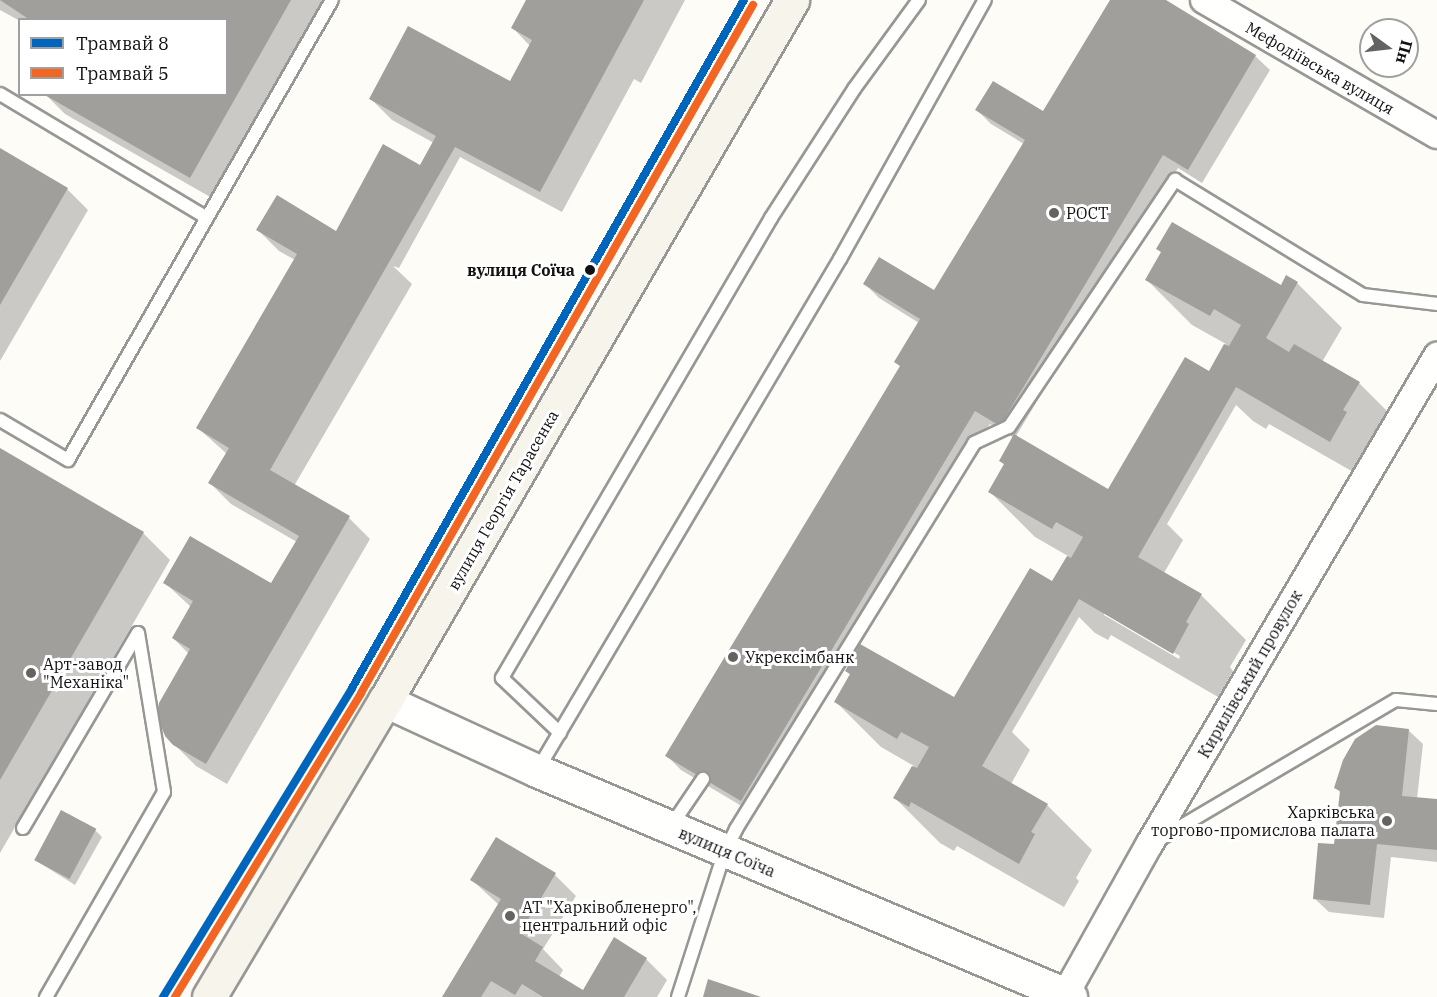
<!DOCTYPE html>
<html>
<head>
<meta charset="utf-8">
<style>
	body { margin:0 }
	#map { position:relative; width:1437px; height:997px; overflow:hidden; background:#fdfcf7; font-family:"IBM Plex Serif",serif }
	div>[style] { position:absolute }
	.shadow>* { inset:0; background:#0003 }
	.building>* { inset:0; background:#a19f9c; transform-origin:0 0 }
	.roads { filter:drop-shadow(2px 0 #979795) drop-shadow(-2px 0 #979795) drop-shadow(0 2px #979795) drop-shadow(0 -2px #979795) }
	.service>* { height:12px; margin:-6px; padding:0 6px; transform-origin:6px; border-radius:6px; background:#fffffe }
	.minor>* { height:26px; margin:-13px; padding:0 13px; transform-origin:13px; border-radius:13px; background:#fffffe }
	.tertiary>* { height:32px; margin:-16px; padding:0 16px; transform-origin:16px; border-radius:16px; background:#fffffe }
	.secondary>* { height:33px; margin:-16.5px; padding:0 16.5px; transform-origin:16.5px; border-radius:16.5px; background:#f6f4eb }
	.tram-1>* { height:8px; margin:-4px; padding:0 4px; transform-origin:4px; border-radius:4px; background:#0065bd }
	.tram-2>* { height:8px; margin:-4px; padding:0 4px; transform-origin:4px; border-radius:4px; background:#f26522 }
	.dots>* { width:16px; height:16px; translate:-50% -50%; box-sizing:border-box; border:3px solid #fff; border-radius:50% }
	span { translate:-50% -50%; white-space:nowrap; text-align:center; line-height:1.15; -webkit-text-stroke:6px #fff; paint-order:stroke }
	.street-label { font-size:16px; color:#111 }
	.poi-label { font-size:16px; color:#111 }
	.left { translate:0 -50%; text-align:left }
	.right { translate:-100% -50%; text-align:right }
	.stop-label { font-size:16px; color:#111; font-weight:700 }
	.legend { position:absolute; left:18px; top:18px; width:210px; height:78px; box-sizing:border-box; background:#fff; border:2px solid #a0a0a0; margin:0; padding:8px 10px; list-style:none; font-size:18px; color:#111 }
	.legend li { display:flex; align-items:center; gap:12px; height:30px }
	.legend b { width:30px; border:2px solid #a0a0a0 }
	.north { position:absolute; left:1359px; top:18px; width:60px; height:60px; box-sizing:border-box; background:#fff; border:2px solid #a0a0a0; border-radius:50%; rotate:105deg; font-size:16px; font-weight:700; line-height:24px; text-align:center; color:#111 }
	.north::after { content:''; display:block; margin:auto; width:21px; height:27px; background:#646362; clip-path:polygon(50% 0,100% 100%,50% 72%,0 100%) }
</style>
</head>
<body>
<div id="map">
	<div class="shadow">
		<i style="clip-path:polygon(0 0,323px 0,212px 198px,65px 114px,45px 94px,226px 94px,226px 20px,20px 21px,0 10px)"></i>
		<i style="clip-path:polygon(528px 0,685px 0,641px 83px,634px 79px,562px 212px,460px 157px,399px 268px,393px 266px,412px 284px,294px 486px,349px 518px,370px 539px,227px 784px,196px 766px,174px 744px,189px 654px,173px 638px,191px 607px,165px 583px,272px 585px,297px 542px,231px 504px,210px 483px,227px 454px,198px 428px,295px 260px,279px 251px,258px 230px,337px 232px,421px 167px,434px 143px,392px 120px,371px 99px,510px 83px,530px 46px,513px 28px)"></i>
		<i style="clip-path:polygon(evenodd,1111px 0,1163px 0,1255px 56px,1270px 70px,1202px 183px,1178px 168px,1016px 436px,1114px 494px,1209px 373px,1226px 344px,1192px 325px,1147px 280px,1282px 287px,1297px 283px,1342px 328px,1322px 362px,1359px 383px,1404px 428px,1391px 458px,1376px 485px,1269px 424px,1266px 429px,1253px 421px,1236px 405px,1167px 524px,1183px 540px,1164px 573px,1201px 595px,1246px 640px,1230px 667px,1233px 671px,1218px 697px,1111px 635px,1108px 640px,1095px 633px,1079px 617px,1012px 732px,1030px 750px,1011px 784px,1047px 805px,1092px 850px,1076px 878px,1079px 881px,1064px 907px,957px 846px,954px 851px,940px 843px,895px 798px,914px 766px,881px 747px,836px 702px,851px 675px,846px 671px,961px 703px,1053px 583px,1068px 556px,1035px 537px,990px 492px,1005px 465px,1001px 461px,1014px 438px,990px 424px,755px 814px,681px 770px,667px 756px,901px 367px,919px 323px,879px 298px,865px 284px,935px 293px,1024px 144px,991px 124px,977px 110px,1043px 113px,1111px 0,1104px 612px,1180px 656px,1179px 659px,1104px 615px,1104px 612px)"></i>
		<i style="clip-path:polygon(0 149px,67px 189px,88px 210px,0 361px)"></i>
		<i style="clip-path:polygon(0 450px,143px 533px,170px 560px,0 853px)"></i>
		<i style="clip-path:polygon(1408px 730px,1423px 744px,1417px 799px,1437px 801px,1437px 862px,1391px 857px,1384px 918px,1329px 912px,1314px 898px,1336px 846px,1341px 793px,1336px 788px,1349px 750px,1356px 740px)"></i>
		<i style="clip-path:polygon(95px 830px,102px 837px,75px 885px,35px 860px)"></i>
		<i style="clip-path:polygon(555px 875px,576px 896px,543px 949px,563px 970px,559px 977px,583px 992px,646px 959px,667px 980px,657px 997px,444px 997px,499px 905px,472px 880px)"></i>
	</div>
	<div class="building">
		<i style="clip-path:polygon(0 0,291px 0,190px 178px,43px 94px,226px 94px,226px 20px,30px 20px)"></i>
		<i style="clip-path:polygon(526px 0,644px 0,540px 192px,455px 147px,270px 470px,350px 516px,206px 764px,173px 745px,165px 736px,157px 716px,159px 703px,190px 649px,172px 638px,193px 601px,163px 583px,190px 536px,271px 583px,299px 536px,208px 483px,229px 448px,196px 428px,297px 254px,256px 230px,277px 195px,336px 231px,383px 144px,420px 165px,436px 136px,369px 99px,408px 26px,510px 81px,532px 40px,511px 28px)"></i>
		<i style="clip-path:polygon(1110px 0,1166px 0,1256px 55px,1188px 170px,1163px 155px,1000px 426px,975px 411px,741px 801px,665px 756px,900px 366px,894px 362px,920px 319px,863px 284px,879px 257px,934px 290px,1025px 140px,975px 110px,993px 81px,1043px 111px)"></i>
		<i style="clip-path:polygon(0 148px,68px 188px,0 305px)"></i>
		<i style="clip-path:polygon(1172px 222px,1281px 285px,1286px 275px,1298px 282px,1266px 338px,1289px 352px,1294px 344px,1360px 382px,1343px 410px,1347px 412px,1330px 442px,1236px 387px,1138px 557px,1202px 594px,1186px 622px,1189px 624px,1173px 654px,1079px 599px,982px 766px,1048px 804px,1031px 832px,1035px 834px,1019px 864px,911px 802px,909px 807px,893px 798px,912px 766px,917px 768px,929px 747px,901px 732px,897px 739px,834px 702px,850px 674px,845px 671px,860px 644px,954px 697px,1030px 568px,1052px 581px,1067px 556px,1071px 558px,1083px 537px,1056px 522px,1052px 529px,988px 492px,1004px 464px,999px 461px,1014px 434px,1108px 489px,1185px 357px,1209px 371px,1224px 344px,1229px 346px,1241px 325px,1214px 309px,1210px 316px,1145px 280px,1161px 252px,1156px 249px)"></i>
		<i style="clip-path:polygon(0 448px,144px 532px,0 780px)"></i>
		<i style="clip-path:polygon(1376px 725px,1409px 729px,1402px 796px,1437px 799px,1437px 850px,1377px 844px,1370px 905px,1313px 899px,1318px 843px,1334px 844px,1340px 791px,1334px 788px,1343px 760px,1355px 739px)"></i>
		<i style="left:61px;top:810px;width:40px;height:57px;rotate:28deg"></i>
		<i style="clip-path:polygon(496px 837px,556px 873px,520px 933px,543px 947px,535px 961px,583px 990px,614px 937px,647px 958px,624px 997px,543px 997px,522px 984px,515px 995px,491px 981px,481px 997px,442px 997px,501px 899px,470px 880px)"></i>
		<i style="clip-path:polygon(708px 979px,761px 997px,703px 997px)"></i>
	</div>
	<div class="roads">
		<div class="service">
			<i style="left:0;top:94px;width:241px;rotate:30.9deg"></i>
			<i style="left:0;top:420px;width:79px;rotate:30.5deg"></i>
			<i style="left:68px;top:460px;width:530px;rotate:-60.15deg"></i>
			<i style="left:560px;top:733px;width:80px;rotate:-136.5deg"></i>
			<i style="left:502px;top:678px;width:533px;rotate:-59.68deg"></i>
			<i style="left:771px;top:218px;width:153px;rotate:-57.2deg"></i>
			<i style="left:854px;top:89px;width:110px;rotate:-53.9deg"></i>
			<i style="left:538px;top:769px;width:593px;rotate:-59.37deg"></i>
			<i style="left:840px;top:259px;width:297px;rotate:-60.8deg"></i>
			<i style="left:671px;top:826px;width:57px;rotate:-55.8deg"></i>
			<i style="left:23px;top:828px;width:226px;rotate:-59.5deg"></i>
			<i style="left:138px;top:633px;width:161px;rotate:80.7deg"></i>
			<i style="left:164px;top:792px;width:237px;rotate:119.9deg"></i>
			<i style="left:1158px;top:840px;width:276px;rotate:-30.5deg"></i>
			<i style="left:1396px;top:700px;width:41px;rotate:5.6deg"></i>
			<i style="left:678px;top:997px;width:153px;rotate:-72.2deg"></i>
			<i style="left:725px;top:851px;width:25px;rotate:-63deg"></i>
			<i style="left:736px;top:829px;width:453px;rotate:-58.3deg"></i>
			<i style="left:974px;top:443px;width:38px;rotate:-25deg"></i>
			<i style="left:1009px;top:427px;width:298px;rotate:-56.1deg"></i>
			<i style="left:1175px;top:180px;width:220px;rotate:31.5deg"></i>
			<i style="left:1363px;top:295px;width:75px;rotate:6.9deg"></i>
		</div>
		<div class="minor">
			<i style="left:1204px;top:0;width:269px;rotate:30.1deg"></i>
			<i style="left:1065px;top:995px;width:172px;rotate:-60.8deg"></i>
			<i style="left:1149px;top:845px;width:568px;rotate:-59.5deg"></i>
		</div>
		<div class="tertiary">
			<i style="left:385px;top:701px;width:167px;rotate:24.7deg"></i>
			<i style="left:537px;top:771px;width:580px;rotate:22.94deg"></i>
		</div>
		<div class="secondary">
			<i style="left:209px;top:997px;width:344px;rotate:-59.3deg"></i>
			<i style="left:385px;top:701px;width:811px;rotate:-59.86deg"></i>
		</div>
	</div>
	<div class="tram-1">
		<i style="left:163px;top:997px;width:362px;rotate:-58.5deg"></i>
		<i style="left:352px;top:688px;width:792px;rotate:-60.33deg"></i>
	</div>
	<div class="tram-2">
		<i style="left:175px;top:997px;width:356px;rotate:-58.5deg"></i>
		<i style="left:361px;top:693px;width:792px;rotate:-60.33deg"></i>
	</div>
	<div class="dots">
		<i style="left:1054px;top:213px;background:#646362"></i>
		<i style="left:590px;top:270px;background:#111"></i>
		<i style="left:733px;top:657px;background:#646362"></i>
		<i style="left:31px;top:673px;background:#646362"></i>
		<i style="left:1387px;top:821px;background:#646362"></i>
		<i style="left:510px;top:916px;background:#646362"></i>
	</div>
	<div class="street-label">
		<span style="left:1320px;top:68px;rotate:30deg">Мефодіївська вулиця</span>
		<span style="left:503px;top:500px;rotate:-60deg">вулиця Георгія Тарасенка</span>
		<span style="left:1250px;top:674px;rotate:-60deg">Кирилівський провулок</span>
		<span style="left:727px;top:852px;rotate:23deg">вулиця Соїча</span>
	</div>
	<div class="poi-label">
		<span class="left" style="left:1066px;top:213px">РОСТ</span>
		<span class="left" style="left:745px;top:657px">Укрексімбанк</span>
		<span class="left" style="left:43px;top:673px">Арт-завод<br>"Механіка"</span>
		<span class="right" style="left:1375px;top:821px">Харківська<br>торгово-промислова палата</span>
		<span class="left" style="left:522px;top:916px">АТ "Харківобленерго",<br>центральний офіс</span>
	</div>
	<div class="stop-label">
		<span class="right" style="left:575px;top:270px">вулиця Соїча</span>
	</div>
	<ul class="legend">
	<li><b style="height:8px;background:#0065bd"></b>Трамвай 8</li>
	<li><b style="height:8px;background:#f26522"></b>Трамвай 5</li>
	</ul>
	<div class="north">Пн</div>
</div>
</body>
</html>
